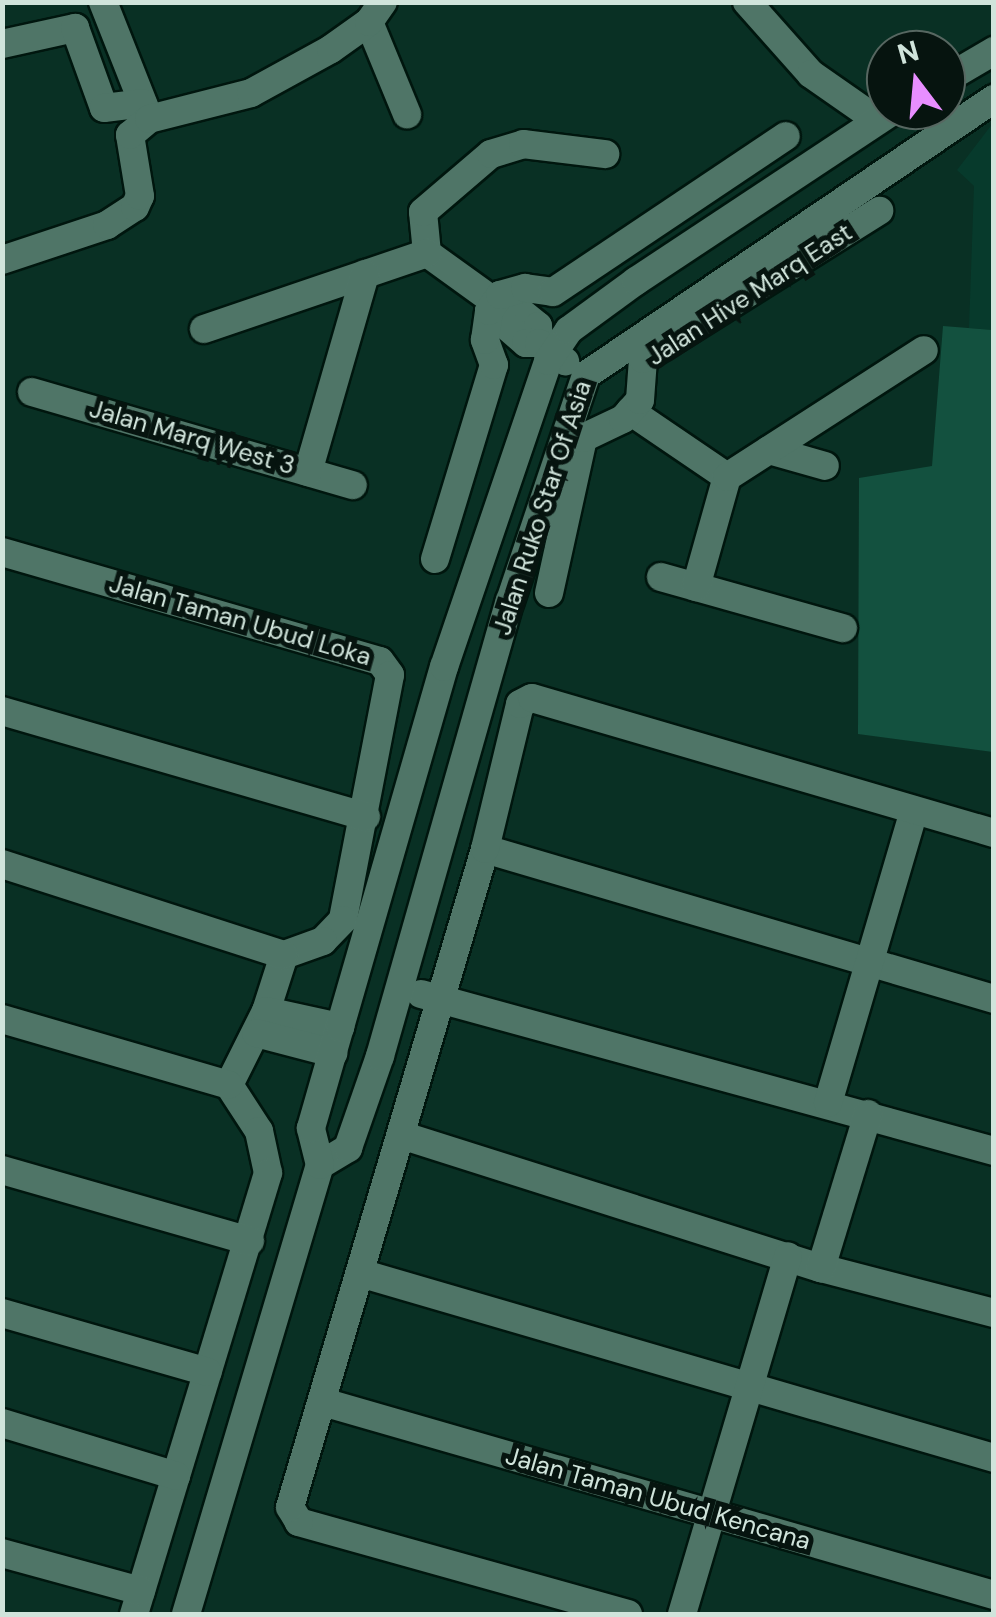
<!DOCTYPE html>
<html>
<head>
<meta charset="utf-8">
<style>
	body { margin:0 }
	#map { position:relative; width:996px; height:1617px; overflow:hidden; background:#093024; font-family:"DM Sans",sans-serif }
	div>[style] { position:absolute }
	.built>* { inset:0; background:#073a2c }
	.green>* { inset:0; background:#13513f }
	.roads { filter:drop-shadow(2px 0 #00160e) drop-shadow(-2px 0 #00160e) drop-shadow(0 2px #00160e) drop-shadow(0 -2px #00160e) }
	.minor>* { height:28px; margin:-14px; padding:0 14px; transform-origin:14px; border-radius:14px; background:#4f7567 }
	span { translate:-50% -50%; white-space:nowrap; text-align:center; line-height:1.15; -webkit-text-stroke:10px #06140f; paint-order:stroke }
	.street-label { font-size:25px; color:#d0e4db }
	.frame { position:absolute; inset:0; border:5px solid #d0e4db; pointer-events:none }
	.north { position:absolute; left:866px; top:30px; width:100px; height:100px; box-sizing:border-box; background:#06140f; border:2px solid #576761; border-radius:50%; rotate:344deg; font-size:28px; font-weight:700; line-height:40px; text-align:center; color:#d0e4db }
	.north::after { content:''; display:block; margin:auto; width:35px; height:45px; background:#e88eff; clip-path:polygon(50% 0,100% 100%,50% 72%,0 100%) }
</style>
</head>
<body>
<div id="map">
	<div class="built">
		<i style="clip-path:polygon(993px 123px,993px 330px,969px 328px,974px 186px,957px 170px)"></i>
	</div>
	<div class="green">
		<i style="clip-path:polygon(943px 326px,993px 330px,993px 752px,858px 734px,859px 478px,932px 466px)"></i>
	</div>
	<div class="roads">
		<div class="minor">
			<i style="left:103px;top:2px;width:125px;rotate:68.4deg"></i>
			<i style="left:747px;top:2px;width:96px;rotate:48.4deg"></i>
			<i style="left:811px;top:74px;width:80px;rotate:34.9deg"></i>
			<i style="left:369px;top:22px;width:100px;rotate:67.6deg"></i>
			<i style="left:2px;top:44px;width:75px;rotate:-12.4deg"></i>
			<i style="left:75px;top:28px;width:85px;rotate:70.1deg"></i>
			<i style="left:104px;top:108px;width:39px;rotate:-7deg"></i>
			<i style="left:946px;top:79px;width:56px;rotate:-30.3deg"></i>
			<i style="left:427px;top:253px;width:41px;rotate:-95.6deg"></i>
			<i style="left:423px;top:212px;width:89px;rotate:-40.5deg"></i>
			<i style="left:491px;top:154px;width:34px;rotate:-17deg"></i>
			<i style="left:523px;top:144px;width:83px;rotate:7deg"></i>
			<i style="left:427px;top:253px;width:84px;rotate:35.8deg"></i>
			<i style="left:2px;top:260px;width:111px;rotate:-18.4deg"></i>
			<i style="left:107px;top:225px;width:33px;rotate:-33deg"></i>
			<i style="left:135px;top:207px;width:12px;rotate:-66deg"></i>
			<i style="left:140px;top:196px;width:62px;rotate:-99.3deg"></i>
			<i style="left:130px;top:135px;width:25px;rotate:-40deg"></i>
			<i style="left:149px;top:119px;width:105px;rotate:-14.3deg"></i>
			<i style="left:251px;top:93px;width:91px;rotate:-28.8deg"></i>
			<i style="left:331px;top:49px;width:47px;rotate:-35.4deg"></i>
			<i style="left:369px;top:22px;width:24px;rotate:-55deg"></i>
			<i style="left:500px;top:295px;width:49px;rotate:39.2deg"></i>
			<i style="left:538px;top:326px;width:17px;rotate:87deg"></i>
			<i style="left:489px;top:311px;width:49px;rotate:40.9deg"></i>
			<i style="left:526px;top:343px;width:13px"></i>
			<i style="left:539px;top:343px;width:32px;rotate:35deg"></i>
			<i style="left:204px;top:329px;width:236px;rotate:-18.8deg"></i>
			<i style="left:32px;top:392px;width:334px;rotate:16.2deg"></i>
			<i style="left:630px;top:411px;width:117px;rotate:34.2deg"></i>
			<i style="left:769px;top:450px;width:58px;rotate:15.9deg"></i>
			<i style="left:308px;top:472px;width:206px;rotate:-73.9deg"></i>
			<i style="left:2px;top:552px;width:393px;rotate:16.1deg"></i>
			<i style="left:380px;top:661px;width:17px;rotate:54deg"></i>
			<i style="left:390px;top:675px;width:249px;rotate:100.9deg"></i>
			<i style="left:343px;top:920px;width:29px;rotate:134deg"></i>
			<i style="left:323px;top:941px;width:41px;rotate:160.3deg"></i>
			<i style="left:284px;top:955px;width:59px;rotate:107.8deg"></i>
			<i style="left:266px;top:1011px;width:83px;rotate:116.6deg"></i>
			<i style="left:229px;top:1085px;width:55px;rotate:56.9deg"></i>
			<i style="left:259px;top:1131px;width:43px;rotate:77.9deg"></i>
			<i style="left:268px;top:1173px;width:461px;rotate:106.9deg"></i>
			<i style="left:435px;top:559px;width:203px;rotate:-73.1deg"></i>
			<i style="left:494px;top:365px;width:27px;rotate:-110deg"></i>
			<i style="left:485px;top:340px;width:29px;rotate:-82deg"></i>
			<i style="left:489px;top:311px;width:19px;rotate:-55deg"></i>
			<i style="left:500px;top:295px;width:26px;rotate:-16deg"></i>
			<i style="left:525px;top:288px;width:28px;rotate:8deg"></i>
			<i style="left:553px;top:292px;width:280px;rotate:-33.8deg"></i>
			<i style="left:661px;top:577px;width:189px;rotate:15.7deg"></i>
			<i style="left:696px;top:587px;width:114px;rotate:-74.3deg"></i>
			<i style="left:727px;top:477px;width:234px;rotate:-32.8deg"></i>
			<i style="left:549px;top:593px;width:159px;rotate:-77.6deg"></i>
			<i style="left:583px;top:438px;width:44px;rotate:-25.4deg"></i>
			<i style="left:623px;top:419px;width:25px;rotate:-48deg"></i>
			<i style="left:640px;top:400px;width:41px;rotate:-85.8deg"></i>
			<i style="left:643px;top:359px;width:279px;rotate:-32.1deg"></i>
			<i style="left:2px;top:711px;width:379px;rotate:16.2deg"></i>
			<i style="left:485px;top:849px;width:531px;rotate:16.42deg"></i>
			<i style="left:2px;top:864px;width:296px;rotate:17.9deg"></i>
			<i style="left:421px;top:994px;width:594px;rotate:15.32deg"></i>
			<i style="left:266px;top:1011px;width:76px;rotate:12.2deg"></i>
			<i style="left:2px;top:1019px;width:236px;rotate:16.2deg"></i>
			<i style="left:256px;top:1033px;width:80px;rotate:14.6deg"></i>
			<i style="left:828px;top:1103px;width:305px;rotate:-73.6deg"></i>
			<i style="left:401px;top:1135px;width:441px;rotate:17.6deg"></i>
			<i style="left:821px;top:1268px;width:179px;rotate:14.6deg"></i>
			<i style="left:320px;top:1165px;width:33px;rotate:-31deg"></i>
			<i style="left:348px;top:1148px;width:97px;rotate:-70.8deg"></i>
			<i style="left:380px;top:1056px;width:473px;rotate:-74.1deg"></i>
			<i style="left:510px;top:601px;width:238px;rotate:-71.4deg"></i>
			<i style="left:586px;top:375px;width:493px;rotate:-34.1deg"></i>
			<i style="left:2px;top:1170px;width:258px;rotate:16deg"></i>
			<i style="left:821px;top:1268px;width:161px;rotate:-73deg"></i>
			<i style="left:360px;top:1273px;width:660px;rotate:16.27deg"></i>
			<i style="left:2px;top:1313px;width:214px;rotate:16deg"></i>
			<i style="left:323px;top:1402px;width:698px;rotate:16.05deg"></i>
			<i style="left:2px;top:1423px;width:182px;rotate:16.9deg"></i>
			<i style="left:2px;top:1553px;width:144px;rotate:15.3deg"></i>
			<i style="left:186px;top:1614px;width:469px;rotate:-73.4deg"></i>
			<i style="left:320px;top:1165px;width:38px;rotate:-104deg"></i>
			<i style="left:311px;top:1128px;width:105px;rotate:-74deg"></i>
			<i style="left:340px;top:1027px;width:375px;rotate:-73.9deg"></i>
			<i style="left:444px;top:667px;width:323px;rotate:-71.2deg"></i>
			<i style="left:548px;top:361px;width:37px;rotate:-56deg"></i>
			<i style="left:569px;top:330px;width:83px;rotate:-36.2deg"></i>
			<i style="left:636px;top:281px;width:310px;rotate:-33.5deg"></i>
			<i style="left:628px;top:1614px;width:342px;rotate:-164.4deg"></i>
			<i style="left:299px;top:1522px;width:17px;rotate:-121deg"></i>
			<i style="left:290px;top:1507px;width:686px;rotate:-73.49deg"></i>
			<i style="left:485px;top:849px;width:149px;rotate:-76.4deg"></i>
			<i style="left:520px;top:704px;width:13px;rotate:-27deg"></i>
			<i style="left:532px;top:698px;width:481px;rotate:16.3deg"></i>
			<i style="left:682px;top:1614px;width:373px;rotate:-73.5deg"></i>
		</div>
	</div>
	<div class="street-label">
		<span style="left:750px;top:295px;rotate:-33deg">Jalan Hive Marq East</span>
		<span style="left:192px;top:438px;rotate:16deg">Jalan Marq West 3</span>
		<span style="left:543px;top:508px;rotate:-72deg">Jalan Ruko Star Of Asia</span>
		<span style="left:240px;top:621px;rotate:16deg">Jalan Taman Ubud Loka</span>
		<span style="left:658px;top:1499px;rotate:16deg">Jalan Taman Ubud Kencana</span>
	</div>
	<div class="frame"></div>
	<div class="north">N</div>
</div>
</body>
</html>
